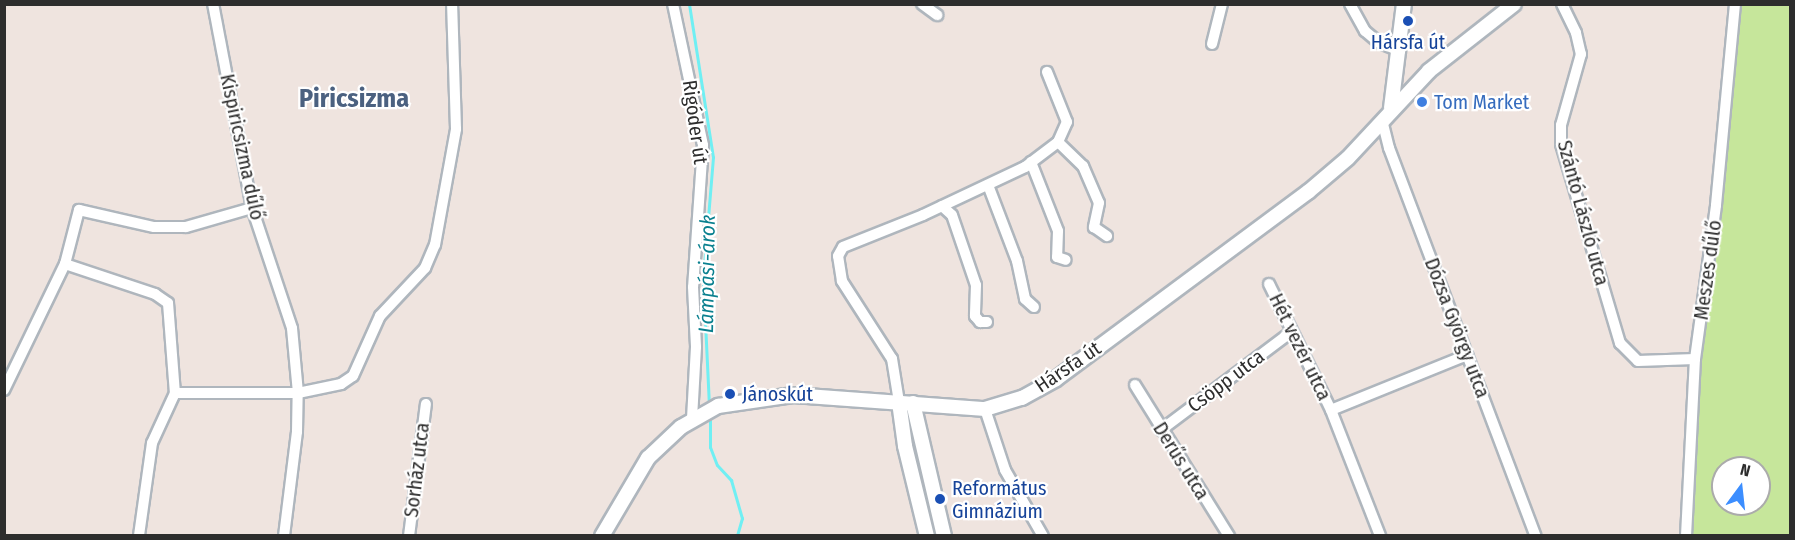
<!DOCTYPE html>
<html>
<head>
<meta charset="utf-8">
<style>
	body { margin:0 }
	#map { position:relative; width:1795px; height:540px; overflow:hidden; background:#efe4df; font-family:"Fira Sans Condensed",sans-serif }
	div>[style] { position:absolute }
	.green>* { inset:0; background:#c6e69b }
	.stream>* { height:3px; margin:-1.5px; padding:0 1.5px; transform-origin:1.5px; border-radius:1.5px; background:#70eff3 }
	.roads { filter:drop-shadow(2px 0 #afb6bd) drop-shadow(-2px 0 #afb6bd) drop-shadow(0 2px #afb6bd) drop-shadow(0 -2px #afb6bd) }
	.minor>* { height:10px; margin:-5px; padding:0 5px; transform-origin:5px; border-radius:5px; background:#fff }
	.tertiary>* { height:14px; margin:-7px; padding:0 7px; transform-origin:7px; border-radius:7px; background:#fff }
	.dots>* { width:16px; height:16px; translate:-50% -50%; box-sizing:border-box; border:3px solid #fff; border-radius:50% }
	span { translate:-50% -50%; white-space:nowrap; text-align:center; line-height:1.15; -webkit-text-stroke:4.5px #fff; paint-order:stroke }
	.transit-label { font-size:20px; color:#164399 }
	.left { translate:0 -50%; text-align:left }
	.shop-label { font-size:20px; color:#366cbe }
	.street-label { font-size:20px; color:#2d2d2d }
	.water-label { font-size:21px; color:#0a808f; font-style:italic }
	.district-label { font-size:26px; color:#4b6180; font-weight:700 }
	.frame { position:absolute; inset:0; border:6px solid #2d2d2d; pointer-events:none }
	.north { position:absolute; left:1711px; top:456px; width:60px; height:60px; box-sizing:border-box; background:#fff; border:2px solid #ababab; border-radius:50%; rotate:15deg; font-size:16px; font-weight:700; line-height:24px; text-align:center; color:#2d2d2d }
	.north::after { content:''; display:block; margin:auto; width:21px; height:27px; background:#3c8eff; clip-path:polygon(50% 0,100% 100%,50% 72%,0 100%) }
</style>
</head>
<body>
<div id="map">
	<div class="green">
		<i style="clip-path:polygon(evenodd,1734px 5px,1790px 5px,1790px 535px,1688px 536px,1695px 359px,1734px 5px,1723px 468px,1759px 468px,1759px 504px,1723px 504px,1723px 468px)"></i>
	</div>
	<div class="stream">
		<i style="left:689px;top:4px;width:155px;rotate:81.1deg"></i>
		<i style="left:713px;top:157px;width:122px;rotate:94.7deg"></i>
		<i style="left:703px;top:279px;width:126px;rotate:87.3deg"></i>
		<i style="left:710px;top:415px;width:32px;rotate:90deg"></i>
		<i style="left:710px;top:447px;width:19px;rotate:69deg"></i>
		<i style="left:717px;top:465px;width:21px;rotate:47deg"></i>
		<i style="left:731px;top:480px;width:40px;rotate:74deg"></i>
		<i style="left:742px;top:518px;width:19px;rotate:106deg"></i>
	</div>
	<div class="roads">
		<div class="minor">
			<i style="left:673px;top:4px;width:144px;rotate:78deg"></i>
			<i style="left:703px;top:145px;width:142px;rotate:94deg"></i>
			<i style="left:693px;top:287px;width:60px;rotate:87.1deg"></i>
			<i style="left:696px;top:347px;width:72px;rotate:93.2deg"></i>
			<i style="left:922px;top:4px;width:19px;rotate:36deg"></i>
			<i style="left:1350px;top:4px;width:31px;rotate:61deg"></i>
			<i style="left:1365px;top:31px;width:17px;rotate:40deg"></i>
			<i style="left:1378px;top:42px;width:24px;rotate:22deg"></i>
			<i style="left:1562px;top:4px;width:32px;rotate:64deg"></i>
			<i style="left:1576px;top:33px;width:22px;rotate:77deg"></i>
			<i style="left:1581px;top:54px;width:74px;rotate:105.7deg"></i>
			<i style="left:1561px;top:125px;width:19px;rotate:90deg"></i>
			<i style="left:1561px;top:144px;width:208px;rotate:73.5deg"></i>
			<i style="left:1620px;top:343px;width:25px;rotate:45deg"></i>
			<i style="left:1638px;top:361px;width:57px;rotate:-2deg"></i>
			<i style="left:1212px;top:44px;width:41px;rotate:-76deg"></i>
			<i style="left:1382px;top:120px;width:29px;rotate:76deg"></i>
			<i style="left:1389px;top:148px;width:415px;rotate:69.3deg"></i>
			<i style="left:1058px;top:142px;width:35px;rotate:44deg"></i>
			<i style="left:1083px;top:166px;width:40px;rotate:66.6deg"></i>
			<i style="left:1099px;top:203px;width:25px;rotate:102deg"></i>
			<i style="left:1094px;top:227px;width:16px;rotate:35deg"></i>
			<i style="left:1031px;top:162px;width:74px;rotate:68.6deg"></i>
			<i style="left:1058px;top:231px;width:26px;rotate:92deg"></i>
			<i style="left:1057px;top:257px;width:9px;rotate:18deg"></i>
			<i style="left:988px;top:185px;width:81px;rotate:69.1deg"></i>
			<i style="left:1017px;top:261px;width:39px;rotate:78deg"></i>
			<i style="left:1025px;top:299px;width:12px;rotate:42deg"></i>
			<i style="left:942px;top:206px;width:13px;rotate:42deg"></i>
			<i style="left:952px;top:215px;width:74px;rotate:71.1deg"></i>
			<i style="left:976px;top:285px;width:31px;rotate:92deg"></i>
			<i style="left:975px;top:316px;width:8px;rotate:50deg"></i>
			<i style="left:980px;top:322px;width:7px"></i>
			<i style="left:65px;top:264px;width:95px;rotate:18.4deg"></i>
			<i style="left:155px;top:294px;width:16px;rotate:35deg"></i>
			<i style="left:168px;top:303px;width:90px;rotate:85.6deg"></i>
			<i style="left:175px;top:393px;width:55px;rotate:114.7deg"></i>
			<i style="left:152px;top:443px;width:94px;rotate:98deg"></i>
			<i style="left:1269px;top:284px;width:140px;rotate:63.8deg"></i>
			<i style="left:1331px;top:410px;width:135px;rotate:68.7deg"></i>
			<i style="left:1135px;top:385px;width:178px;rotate:58.1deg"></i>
			<i style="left:4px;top:390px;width:140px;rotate:-64.2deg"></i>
			<i style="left:65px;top:264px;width:56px;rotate:-75.5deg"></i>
			<i style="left:79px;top:210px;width:77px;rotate:12.8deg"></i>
			<i style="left:154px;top:227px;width:32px"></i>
			<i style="left:186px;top:227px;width:69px;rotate:-16.1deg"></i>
			<i style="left:175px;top:393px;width:123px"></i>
			<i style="left:298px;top:393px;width:65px;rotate:-95.3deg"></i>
			<i style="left:292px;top:328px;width:126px;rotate:-108.4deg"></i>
			<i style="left:252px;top:208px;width:208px;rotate:-100.8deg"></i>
			<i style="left:899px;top:402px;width:44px;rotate:-99.2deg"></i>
			<i style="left:892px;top:359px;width:93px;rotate:-122.7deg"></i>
			<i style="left:842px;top:281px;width:25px;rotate:-99deg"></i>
			<i style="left:838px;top:256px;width:10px;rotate:-61deg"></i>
			<i style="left:843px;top:247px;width:86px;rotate:-21.8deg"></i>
			<i style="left:923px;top:215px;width:113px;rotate:-25.2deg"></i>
			<i style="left:1025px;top:167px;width:41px;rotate:-37.1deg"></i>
			<i style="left:1058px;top:142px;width:22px;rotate:-66deg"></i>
			<i style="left:1067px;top:122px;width:54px;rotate:-111.8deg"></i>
			<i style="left:985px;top:409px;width:64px;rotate:71.8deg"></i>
			<i style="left:1005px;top:470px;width:76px;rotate:60.1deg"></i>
			<i style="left:1331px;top:410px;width:147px;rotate:-22deg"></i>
			<i style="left:1161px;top:430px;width:163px;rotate:-37deg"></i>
			<i style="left:284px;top:536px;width:105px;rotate:-82.9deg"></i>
			<i style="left:297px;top:432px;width:39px;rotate:-89deg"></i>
			<i style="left:298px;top:393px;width:44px;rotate:-11.8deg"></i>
			<i style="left:341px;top:384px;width:14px;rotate:-34deg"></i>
			<i style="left:353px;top:376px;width:66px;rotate:-65.8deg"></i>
			<i style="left:380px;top:316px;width:66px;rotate:-46.8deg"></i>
			<i style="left:425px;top:268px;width:25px;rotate:-67deg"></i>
			<i style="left:435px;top:245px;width:118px;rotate:-79.7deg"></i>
			<i style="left:456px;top:129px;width:125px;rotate:-91.8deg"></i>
			<i style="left:409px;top:536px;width:133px;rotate:-82.7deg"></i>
			<i style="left:1686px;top:536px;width:177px;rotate:-87.1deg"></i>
			<i style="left:1695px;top:359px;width:155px;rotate:-82.2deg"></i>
			<i style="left:1716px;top:205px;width:202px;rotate:-84.6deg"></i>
		</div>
		<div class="tertiary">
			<i style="left:1391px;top:108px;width:105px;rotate:-82.9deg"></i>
			<i style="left:899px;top:402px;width:44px;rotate:82.2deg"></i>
			<i style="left:905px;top:446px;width:93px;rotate:76.3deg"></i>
			<i style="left:913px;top:403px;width:137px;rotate:76.9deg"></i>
			<i style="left:602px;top:536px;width:91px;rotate:-59.5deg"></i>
			<i style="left:648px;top:458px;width:45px;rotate:-43.2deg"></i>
			<i style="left:681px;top:427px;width:43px;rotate:-29.6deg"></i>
			<i style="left:718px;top:406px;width:76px;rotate:-8.3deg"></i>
			<i style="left:793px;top:395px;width:193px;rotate:4.2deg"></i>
			<i style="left:985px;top:409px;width:39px;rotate:-17deg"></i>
			<i style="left:1022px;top:398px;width:39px;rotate:-29deg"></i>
			<i style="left:1056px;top:379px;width:314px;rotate:-36.6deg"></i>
			<i style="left:1308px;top:192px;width:52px;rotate:-40.4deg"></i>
			<i style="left:1348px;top:158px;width:119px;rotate:-47deg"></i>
			<i style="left:1429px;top:71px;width:108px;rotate:-38.2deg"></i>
		</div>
	</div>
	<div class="dots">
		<i style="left:1408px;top:21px;background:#1a4fb4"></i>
		<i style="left:1422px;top:102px;background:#3f7fe0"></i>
		<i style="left:730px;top:394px;background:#1a4fb4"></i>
		<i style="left:940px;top:499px;background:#1a4fb4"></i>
	</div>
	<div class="transit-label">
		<span style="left:1408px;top:42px">Hársfa út</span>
		<span class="left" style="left:742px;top:394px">Jánoskút</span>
		<span class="left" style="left:952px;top:500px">Református<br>Gimnázium</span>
	</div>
	<div class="shop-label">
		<span class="left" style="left:1434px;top:102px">Tom Market</span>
	</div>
	<div class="street-label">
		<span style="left:695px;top:122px;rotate:82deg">Rigóder út</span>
		<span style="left:242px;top:147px;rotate:78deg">Kispiricsizma dűlő</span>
		<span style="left:1583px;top:213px;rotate:75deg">Szántó László utca</span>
		<span style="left:1708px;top:270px;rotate:-82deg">Meszes dűlő</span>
		<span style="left:1457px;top:328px;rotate:69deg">Dózsa György utca</span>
		<span style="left:1300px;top:347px;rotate:64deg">Hét vezér utca</span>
		<span style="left:1068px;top:367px;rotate:-34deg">Hársfa út</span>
		<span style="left:1226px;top:381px;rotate:-37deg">Csöpp utca</span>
		<span style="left:1181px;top:461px;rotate:58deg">Derűs utca</span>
		<span style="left:417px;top:470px;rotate:-83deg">Sorház utca</span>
	</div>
	<div class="water-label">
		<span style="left:707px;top:274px;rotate:-89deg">Lámpási-árok</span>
	</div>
	<div class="district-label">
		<span style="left:354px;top:99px">Piricsizma</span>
	</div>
	<div class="frame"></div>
	<div class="north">N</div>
</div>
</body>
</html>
